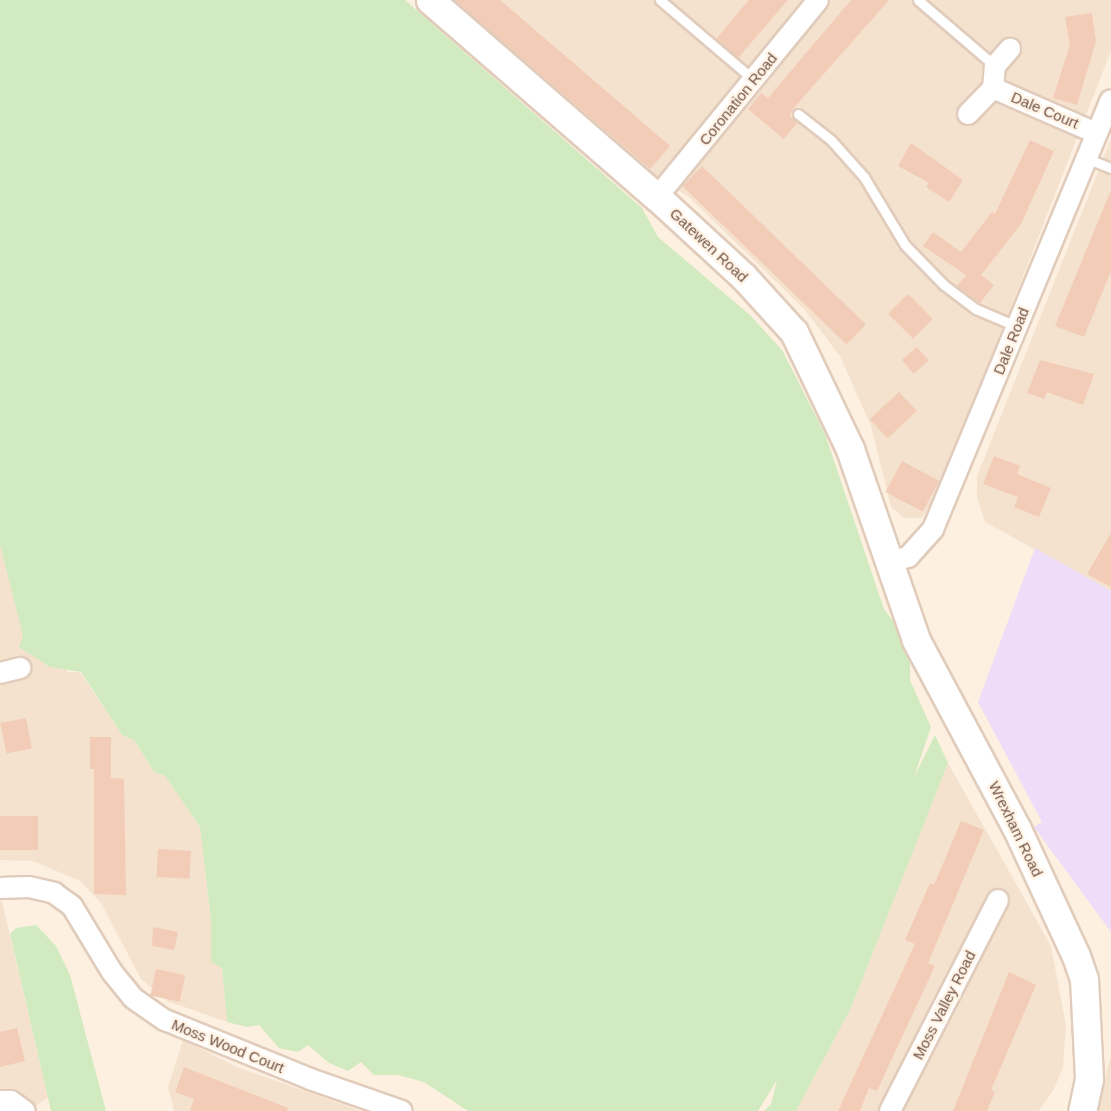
<!DOCTYPE html>
<html>
<head>
<meta charset="utf-8">
<style>
	body { margin:0 }
	#map { position:relative; width:1111px; height:1111px; overflow:hidden; background:#fdf0e0; font-family:Arial,sans-serif }
	div>[style] { position:absolute }
	.residential>* { inset:0; background:#f4e2cf }
	.education>* { inset:0; background:#edddf8 }
	.green>* { inset:0; background:#d2eabf }
	.building>* { inset:0; background:#f2ccb7; transform-origin:0 0 }
	.roads { filter:drop-shadow(2px 0 #e1ccbc) drop-shadow(-2px 0 #e1ccbc) drop-shadow(0 2px #e1ccbc) drop-shadow(0 -2px #e1ccbc) }
	.service>* { height:9px; margin:-4.5px; padding:0 4.5px; transform-origin:4.5px; border-radius:4.5px; background:#fff }
	.minor>* { height:20px; margin:-10px; padding:0 10px; transform-origin:10px; border-radius:10px; background:#fff }
	.secondary>* { height:27px; margin:-13.5px; padding:0 13.5px; transform-origin:13.5px; border-radius:13.5px; background:#fff }
	span { translate:-50% -50%; white-space:nowrap; text-align:center; line-height:1.15; -webkit-text-stroke:5px #fff4e7; paint-order:stroke }
	.street-label { font-size:15px; color:#745547 }
</style>
</head>
<body>
<div id="map">
	<div class="residential">
		<i style="clip-path:polygon(449px 0,1111px 0,1111px 51px,942px 484px,922px 518px,904px 518px,891px 507px,871px 426px,840px 356px,805px 310px,690px 198px,650px 171px)"></i>
		<i style="clip-path:polygon(1111px 139px,1111px 591px,985px 522px,977px 497px,977px 476px)"></i>
		<i style="clip-path:polygon(0 431px,67px 672px,80px 672px,122px 735px,134px 740px,154px 772px,165px 776px,200px 827px,211px 920px,211px 962px,222px 968px,227px 1022px,167px 1001px,141px 979px,101px 903px,80px 881px,33px 861px,0 860px)"></i>
		<i style="clip-path:polygon(948px 763px,1051px 946px,1066px 1026px,1063px 1067px,1054px 1089px,1039px 1111px,796px 1111px,851px 1008px)"></i>
		<i style="clip-path:polygon(0 893px,48px 1098px,27px 1111px,0 1111px)"></i>
		<i style="clip-path:polygon(183px 1040px,237px 1067px,361px 1111px,174px 1111px,168px 1087px)"></i>
		<i style="clip-path:polygon(1111px 1055px,1111px 1111px,1096px 1111px,1103px 1086px)"></i>
	</div>
	<div class="education">
		<i style="clip-path:polygon(1035px 548px,1111px 591px,1111px 932px,1034px 827px,1042px 822px,978px 702px)"></i>
	</div>
	<div class="green">
		<i style="clip-path:polygon(0 0,405px 0,642px 208px,658px 237px,750px 315px,782px 350px,825px 434px,884px 609px,910px 644px,910px 680px,931px 727px,914px 777px,935px 735px,948px 763px,851px 1008px,796px 1111px,764px 1111px,771px 1104px,777px 1080px,758px 1111px,468px 1111px,424px 1082px,398px 1075px,374px 1075px,361px 1062px,348px 1071px,329px 1063px,308px 1045px,298px 1052px,279px 1048px,259px 1025px,247px 1027px,227px 1022px,222px 968px,211px 962px,211px 920px,200px 827px,165px 776px,154px 772px,134px 740px,122px 735px,81px 672px,50px 667px,19px 647px,23px 635px,0 545px)"></i>
		<i style="clip-path:polygon(36px 925px,56px 946px,70px 975px,106px 1111px,51px 1111px,10px 934px,16px 928px)"></i>
	</div>
	<div class="building">
		<i style="clip-path:polygon(454px 0,500px 0,670px 146px,650px 169px)"></i>
		<i style="clip-path:polygon(749px 0,788px 0,738px 58px,716px 39px)"></i>
		<i style="clip-path:polygon(851px 0,889px 0,792px 110px,790px 116px,798px 122px,784px 139px,748px 109px,761px 93px,768px 98px)"></i>
		<i style="clip-path:polygon(1092px 13px,1096px 41px,1077px 105px,1053px 98px,1070px 45px,1065px 17px)"></i>
		<i style="clip-path:polygon(1030px 140px,1054px 151px,1021px 224px,981px 275px,994px 285px,980px 303px,957px 286px,966px 275px,923px 246px,933px 232px,961px 252px,992px 212px,995px 214px)"></i>
		<i style="clip-path:polygon(911px 143px,963px 180px,949px 202px,926px 187px,929px 183px,898px 166px)"></i>
		<i style="left:702px;top:166px;width:228px;height:28px;rotate:44deg"></i>
		<i style="clip-path:polygon(1111px 190px,1111px 271px,1084px 337px,1055px 326px)"></i>
		<i style="left:908px;top:294px;width:35px;height:28px;rotate:45deg"></i>
		<i style="left:917px;top:347px;width:18px;height:20px;rotate:49deg"></i>
		<i style="clip-path:polygon(1040px 360px,1094px 374px,1083px 405px,1047px 392px,1044px 399px,1027px 393px)"></i>
		<i style="left:899px;top:392px;width:26px;height:40px;rotate:47deg"></i>
		<i style="clip-path:polygon(994px 456px,1020px 466px,1017px 474px,1051px 488px,1039px 517px,1014px 507px,1018px 497px,983px 484px)"></i>
		<i style="left:902px;top:461px;width:42px;height:35px;rotate:28deg"></i>
		<i style="clip-path:polygon(1111px 533px,1111px 587px,1087px 574px)"></i>
		<i style="left:26px;top:718px;width:31px;height:26px;rotate:79deg"></i>
		<i style="clip-path:polygon(90px 737px,111px 737px,111px 778px,124px 779px,126px 895px,94px 894px,94px 769px,90px 769px)"></i>
		<i style="left:0;top:816px;width:38px;height:34px"></i>
		<i style="clip-path:polygon(961px 821px,984px 830px,928px 963px,935px 966px,877px 1091px,869px 1088px,860px 1111px,838px 1111px,915px 944px,905px 940px,930px 883px,934px 885px)"></i>
		<i style="left:158px;top:849px;width:33px;height:28px;rotate:3deg"></i>
		<i style="clip-path:polygon(153px 927px,178px 932px,174px 950px,152px 946px)"></i>
		<i style="left:156px;top:969px;width:30px;height:27px;rotate:12deg"></i>
		<i style="clip-path:polygon(1009px 972px,1036px 985px,991px 1090px,995px 1092px,987px 1111px,953px 1111px)"></i>
		<i style="clip-path:polygon(17px 1028px,25px 1061px,0 1067px,0 1032px)"></i>
		<i style="clip-path:polygon(184px 1067px,288px 1108px,287px 1111px,190px 1111px,194px 1099px,175px 1092px)"></i>
	</div>
	<div class="roads">
		<div class="service">
			<i style="left:660px;top:0;width:123px;rotate:40.4deg"></i>
			<i style="left:918px;top:0;width:101px;rotate:40.6deg"></i>
			<i style="left:798px;top:114px;width:42px;rotate:38.2deg"></i>
			<i style="left:831px;top:140px;width:50px;rotate:48.3deg"></i>
			<i style="left:864px;top:177px;width:79px;rotate:58.9deg"></i>
			<i style="left:905px;top:245px;width:56px;rotate:45.7deg"></i>
			<i style="left:944px;top:285px;width:40px;rotate:37deg"></i>
			<i style="left:976px;top:309px;width:43px;rotate:23deg"></i>
			<i style="left:1086px;top:158px;width:27px;rotate:22deg"></i>
		</div>
		<div class="minor">
			<i style="left:993px;top:88px;width:22px;rotate:-85deg"></i>
			<i style="left:995px;top:66px;width:23px;rotate:-49deg"></i>
			<i style="left:968px;top:114px;width:36px;rotate:-46deg"></i>
			<i style="left:993px;top:88px;width:112px;rotate:23.6deg"></i>
			<i style="left:657px;top:197px;width:254px;rotate:-50.7deg"></i>
			<i style="left:889px;top:562px;width:20px;rotate:-15deg"></i>
			<i style="left:908px;top:557px;width:38px;rotate:-48deg"></i>
			<i style="left:933px;top:529px;width:464px;rotate:-67.5deg"></i>
			<i style="left:0;top:673px;width:21px;rotate:-14deg"></i>
			<i style="left:0;top:888px;width:29px;rotate:-2deg"></i>
			<i style="left:29px;top:887px;width:26px;rotate:13deg"></i>
			<i style="left:54px;top:893px;width:22px;rotate:36deg"></i>
			<i style="left:72px;top:906px;width:77px;rotate:58.8deg"></i>
			<i style="left:112px;top:972px;width:33px;rotate:51deg"></i>
			<i style="left:133px;top:998px;width:39px;rotate:35deg"></i>
			<i style="left:165px;top:1020px;width:157px;rotate:22.1deg"></i>
			<i style="left:310px;top:1079px;width:97px;rotate:19.2deg"></i>
			<i style="left:0;top:1101px;width:11px"></i>
			<i style="left:11px;top:1101px;width:17px;rotate:36deg"></i>
			<i style="left:890px;top:1111px;width:237px;rotate:-62.9deg"></i>
		</div>
		<div class="secondary">
			<i style="left:430px;top:0;width:301px;rotate:41deg"></i>
			<i style="left:657px;top:197px;width:117px;rotate:42.6deg"></i>
			<i style="left:743px;top:276px;width:76px;rotate:47.7deg"></i>
			<i style="left:794px;top:332px;width:130px;rotate:64.4deg"></i>
			<i style="left:850px;top:449px;width:202px;rotate:70.9deg"></i>
			<i style="left:916px;top:640px;width:214px;rotate:61.9deg"></i>
			<i style="left:1017px;top:829px;width:140px;rotate:65.1deg"></i>
			<i style="left:1076px;top:956px;width:24px;rotate:71deg"></i>
			<i style="left:1084px;top:979px;width:100px;rotate:87.1deg"></i>
			<i style="left:1089px;top:1079px;width:33px;rotate:102deg"></i>
		</div>
	</div>
	<div class="street-label">
		<span style="left:738px;top:99px;rotate:-51deg">Coronation Road</span>
		<span style="left:1045px;top:110px;rotate:23deg">Dale Court</span>
		<span style="left:709px;top:245px;rotate:43deg">Gatewen Road</span>
		<span style="left:1011px;top:341px;rotate:-68deg">Dale Road</span>
		<span style="left:1016px;top:829px;rotate:64deg">Wrexham Road</span>
		<span style="left:944px;top:1005px;rotate:-63deg">Moss Valley Road</span>
		<span style="left:228px;top:1046px;rotate:22deg">Moss Wood Court</span>
	</div>
</div>
</body>
</html>
